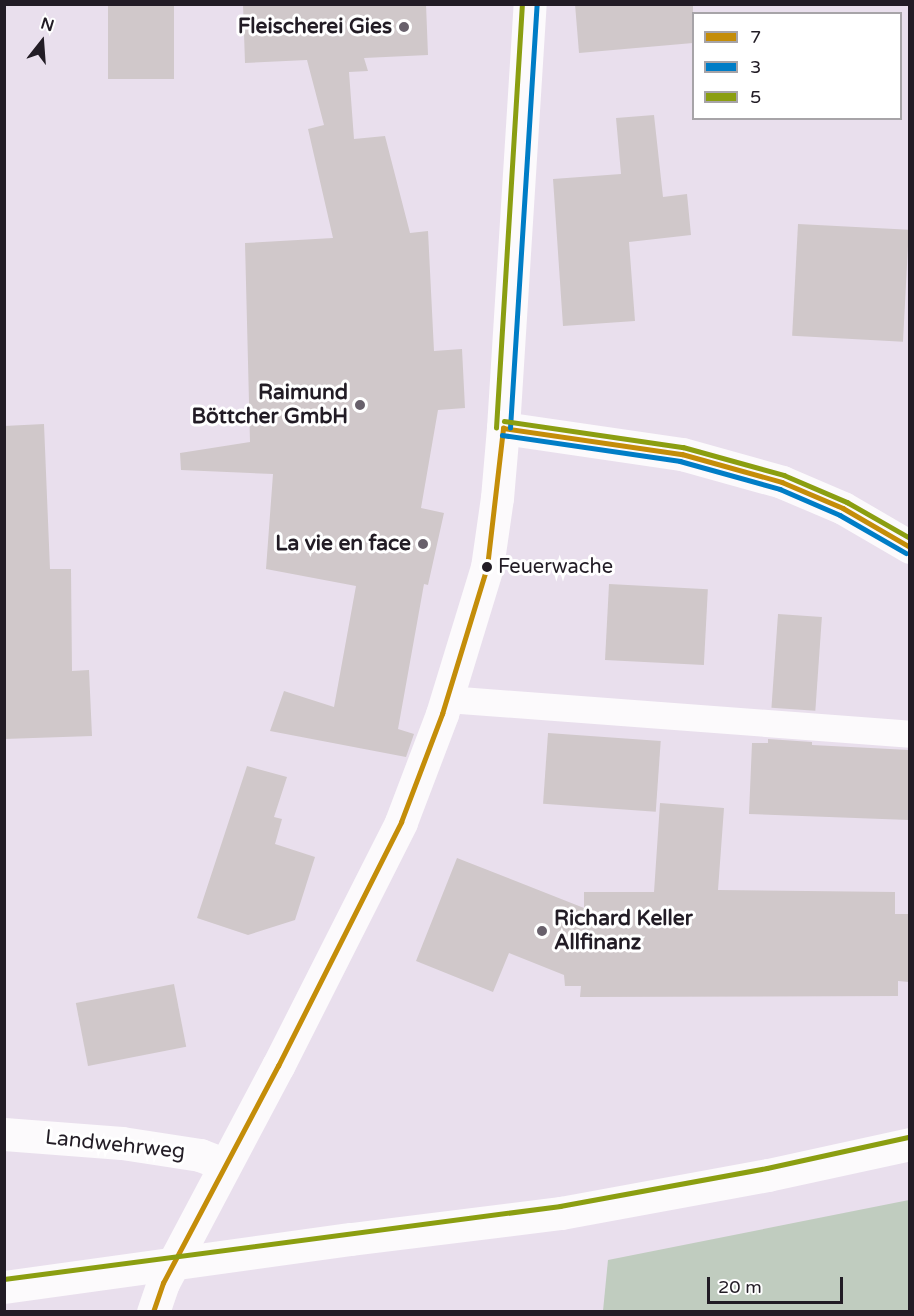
<!DOCTYPE html>
<html>
<head>
<meta charset="utf-8">
<style>
	body { margin:0 }
	#map { position:relative; width:914px; height:1316px; overflow:hidden; background:#e9dfed; font-family:"Varela Round",sans-serif }
	div>[style] { position:absolute }
	.green>* { inset:0; background:#c0ccbf }
	.building>* { inset:0; background:#d0c8ca; transform-origin:0 0 }
	.lane>* { height:27px; margin:-13.5px; padding:0 13.5px; transform-origin:13.5px; border-radius:13.5px; background:#fcfafc }
	.street>* { height:33px; margin:-16.5px; padding:0 16.5px; transform-origin:16.5px; border-radius:16.5px; background:#fcfafc }
	.secondary>* { height:33px; margin:-16.5px; padding:0 16.5px; transform-origin:16.5px; border-radius:16.5px; background:#fcfafc }
	.bus-1>* { height:4.5px; margin:-2.25px; padding:0 2.25px; transform-origin:2.25px; border-radius:2.25px; background:#c48d09 }
	.bus-2>* { height:4.5px; margin:-2.25px; padding:0 2.25px; transform-origin:2.25px; border-radius:2.25px; background:#007dc6 }
	.bus-3>* { height:4.5px; margin:-2.25px; padding:0 2.25px; transform-origin:2.25px; border-radius:2.25px; background:#8b9e11 }
	.dots>* { width:16px; height:16px; translate:-50% -50%; box-sizing:border-box; border:3px solid #fff; border-radius:50% }
	span { translate:-50% -50%; white-space:nowrap; text-align:center; line-height:1.15; -webkit-text-stroke:6px #fff; paint-order:stroke }
	.bus-label { font-size:20px; color:#221c25 }
	.left { translate:0 -50%; text-align:left }
	.poi-label { font-size:21px; color:#221c25; font-weight:700 }
	.right { translate:-100% -50%; text-align:right }
	.street-label { font-size:21px; color:#221c25 }
	.frame { position:absolute; inset:0; border:6px solid #221c25; pointer-events:none }
	.legend { position:absolute; left:692px; top:12px; width:210px; height:108px; box-sizing:border-box; background:#fff; border:2px solid #a7a4a8; margin:0; padding:8px 10px; list-style:none; font-size:18px; color:#221c25 }
	.legend li { display:flex; align-items:center; gap:12px; height:30px }
	.legend b { width:30px; border:2px solid #a7a4a8 }
	.north { position:absolute; left:12px; top:12px; width:60px; height:60px; -webkit-text-stroke:4px #fff; paint-order:stroke; rotate:17deg; font-size:16px; font-weight:700; line-height:24px; text-align:center; color:#221c25 }
	.north::after { content:''; display:block; margin:auto; width:21px; height:27px; background:#221c25; clip-path:polygon(50% 0,100% 100%,50% 72%,0 100%) }
	.scale { position:absolute; left:707px; top:1277px; width:136px; height:27px; box-sizing:border-box; border:3px solid #221c25; border-top:0; padding-left:8px; font-size:18px; line-height:21px; white-space:nowrap; color:#221c25; -webkit-text-stroke:4px #fff; paint-order:stroke }
</style>
</head>
<body>
<div id="map">
	<div class="green">
		<i style="clip-path:polygon(909px 1200px,909px 1311px,603px 1311px,608px 1260px)"></i>
	</div>
	<div class="building">
		<i style="left:108px;top:4px;width:66px;height:75px"></i>
		<i style="clip-path:polygon(243px 4px,426px 4px,428px 55px,364px 58px,368px 71px,349px 72px,354px 139px,385px 136px,410px 233px,428px 231px,434px 351px,462px 349px,465px 408px,438px 410px,421px 508px,444px 513px,428px 585px,424px 584px,398px 729px,414px 734px,406px 757px,270px 731px,284px 691px,334px 707px,356px 586px,266px 569px,273px 474px,181px 470px,180px 453px,250px 442px,245px 243px,333px 238px,308px 129px,324px 125px,307px 60px,245px 63px)"></i>
		<i style="clip-path:polygon(575px 4px,693px 4px,693px 43px,579px 53px)"></i>
		<i style="clip-path:polygon(654px 115px,663px 197px,687px 194px,691px 235px,629px 242px,635px 321px,563px 326px,553px 179px,621px 174px,616px 118px)"></i>
		<i style="left:798px;top:224px;width:111px;height:112px;rotate:3deg"></i>
		<i style="clip-path:polygon(44px 424px,50px 569px,71px 569px,72px 671px,89px 670px,92px 736px,4px 739px,4px 426px)"></i>
		<i style="left:609px;top:584px;width:99px;height:76px;rotate:3deg"></i>
		<i style="left:778px;top:614px;width:44px;height:94px;rotate:4deg"></i>
		<i style="left:548px;top:733px;width:113px;height:71px;rotate:4deg"></i>
		<i style="clip-path:polygon(768px 739px,812px 742px,812px 745px,909px 750px,909px 820px,749px 814px,752px 743px,768px 743px)"></i>
		<i style="clip-path:polygon(247px 766px,287px 777px,274px 817px,282px 819px,275px 844px,315px 857px,295px 920px,248px 935px,197px 918px)"></i>
		<i style="clip-path:polygon(660px 803px,724px 808px,718px 890px,895px 892px,895px 914px,909px 914px,909px 982px,898px 981px,898px 996px,580px 997px,581px 986px,565px 986px,564px 975px,509px 953px,493px 992px,416px 961px,457px 858px,584px 908px,584px 892px,654px 892px)"></i>
		<i style="left:174px;top:984px;width:64px;height:100px;rotate:79deg"></i>
	</div>
	<div class="lane">
		<i style="left:447px;top:699px;width:464px;rotate:4.3deg"></i>
	</div>
	<div class="street">
		<i style="left:503px;top:428px;width:181px;rotate:8.3deg"></i>
		<i style="left:682px;top:454px;width:104px;rotate:15.6deg"></i>
		<i style="left:782px;top:482px;width:66px;rotate:23.1deg"></i>
		<i style="left:843px;top:508px;width:78px;rotate:30.2deg"></i>
		<i style="left:4px;top:1134px;width:118px;rotate:4.4deg"></i>
		<i style="left:122px;top:1143px;width:79px;rotate:8.7deg"></i>
		<i style="left:200px;top:1155px;width:26px;rotate:21deg"></i>
		<i style="left:153px;top:1312px;width:31px;rotate:-71deg"></i>
		<i style="left:163px;top:1283px;width:246px;rotate:-62.1deg"></i>
		<i style="left:278px;top:1066px;width:273px;rotate:-63.2deg"></i>
		<i style="left:401px;top:822px;width:116px;rotate:-69.2deg"></i>
		<i style="left:442px;top:714px;width:154px;rotate:-73deg"></i>
		<i style="left:487px;top:567px;width:70px;rotate:-81.8deg"></i>
		<i style="left:497px;top:498px;width:70px;rotate:-85.1deg"></i>
		<i style="left:503px;top:428px;width:425px;rotate:-86.4deg"></i>
	</div>
	<div class="secondary">
		<i style="left:4px;top:1287px;width:350px;rotate:-7.9deg"></i>
		<i style="left:351px;top:1239px;width:212px;rotate:-7.1deg"></i>
		<i style="left:561px;top:1213px;width:210px;rotate:-10.4deg"></i>
		<i style="left:768px;top:1175px;width:145px;rotate:-12.3deg"></i>
	</div>
	<div class="bus-1">
		<i style="left:503px;top:428px;width:181px;rotate:8.3deg"></i>
		<i style="left:682px;top:454px;width:104px;rotate:15.6deg"></i>
		<i style="left:782px;top:482px;width:66px;rotate:23.1deg"></i>
		<i style="left:843px;top:508px;width:78px;rotate:30.2deg"></i>
		<i style="left:153px;top:1312px;width:31px;rotate:-71deg"></i>
		<i style="left:163px;top:1283px;width:246px;rotate:-62.1deg"></i>
		<i style="left:278px;top:1066px;width:273px;rotate:-63.2deg"></i>
		<i style="left:401px;top:822px;width:116px;rotate:-69.2deg"></i>
		<i style="left:442px;top:714px;width:154px;rotate:-73deg"></i>
		<i style="left:487px;top:567px;width:140px;rotate:-83.4deg"></i>
	</div>
	<div class="bus-2">
		<i style="left:510px;top:428px;width:425px;rotate:-86.4deg"></i>
		<i style="left:502px;top:435px;width:180px;rotate:8.3deg"></i>
		<i style="left:680px;top:461px;width:104px;rotate:15.6deg"></i>
		<i style="left:780px;top:489px;width:65px;rotate:23.4deg"></i>
		<i style="left:840px;top:515px;width:76px;rotate:29.9deg"></i>
	</div>
	<div class="bus-3">
		<i style="left:504px;top:421px;width:181px;rotate:8.3deg"></i>
		<i style="left:683px;top:447px;width:105px;rotate:15.5deg"></i>
		<i style="left:784px;top:475px;width:69px;rotate:23.2deg"></i>
		<i style="left:847px;top:502px;width:73px;rotate:29.7deg"></i>
		<i style="left:496px;top:428px;width:425px;rotate:-86.5deg"></i>
		<i style="left:4px;top:1279px;width:561px;rotate:-7.48deg"></i>
		<i style="left:560px;top:1206px;width:210px;rotate:-10.4deg"></i>
		<i style="left:767px;top:1168px;width:144px;rotate:-12.4deg"></i>
	</div>
	<div class="dots">
		<i style="left:404px;top:27px;background:#68606b"></i>
		<i style="left:360px;top:405px;background:#68606b"></i>
		<i style="left:423px;top:544px;background:#68606b"></i>
		<i style="left:487px;top:567px;background:#221c25"></i>
		<i style="left:542px;top:931px;background:#68606b"></i>
	</div>
	<div class="bus-label">
		<span class="left" style="left:498px;top:567px">Feuerwache</span>
	</div>
	<div class="poi-label">
		<span class="right" style="left:392px;top:27px">Fleischerei Gies</span>
		<span class="right" style="left:348px;top:405px">Raimund<br>Böttcher GmbH</span>
		<span class="right" style="left:411px;top:544px">La vie en face</span>
		<span class="left" style="left:554px;top:931px">Richard Keller<br>Allfinanz</span>
	</div>
	<div class="street-label">
		<span style="left:115px;top:1145px;rotate:6deg">Landwehrweg</span>
	</div>
	<div class="frame"></div>
	<ul class="legend">
	<li><b style="height:8px;background:#c48d09"></b>7</li>
	<li><b style="height:8px;background:#007dc6"></b>3</li>
	<li><b style="height:8px;background:#8b9e11"></b>5</li>
	</ul>
	<div class="north">N</div>
	<div class="scale">20 m</div>
</div>
</body>
</html>
